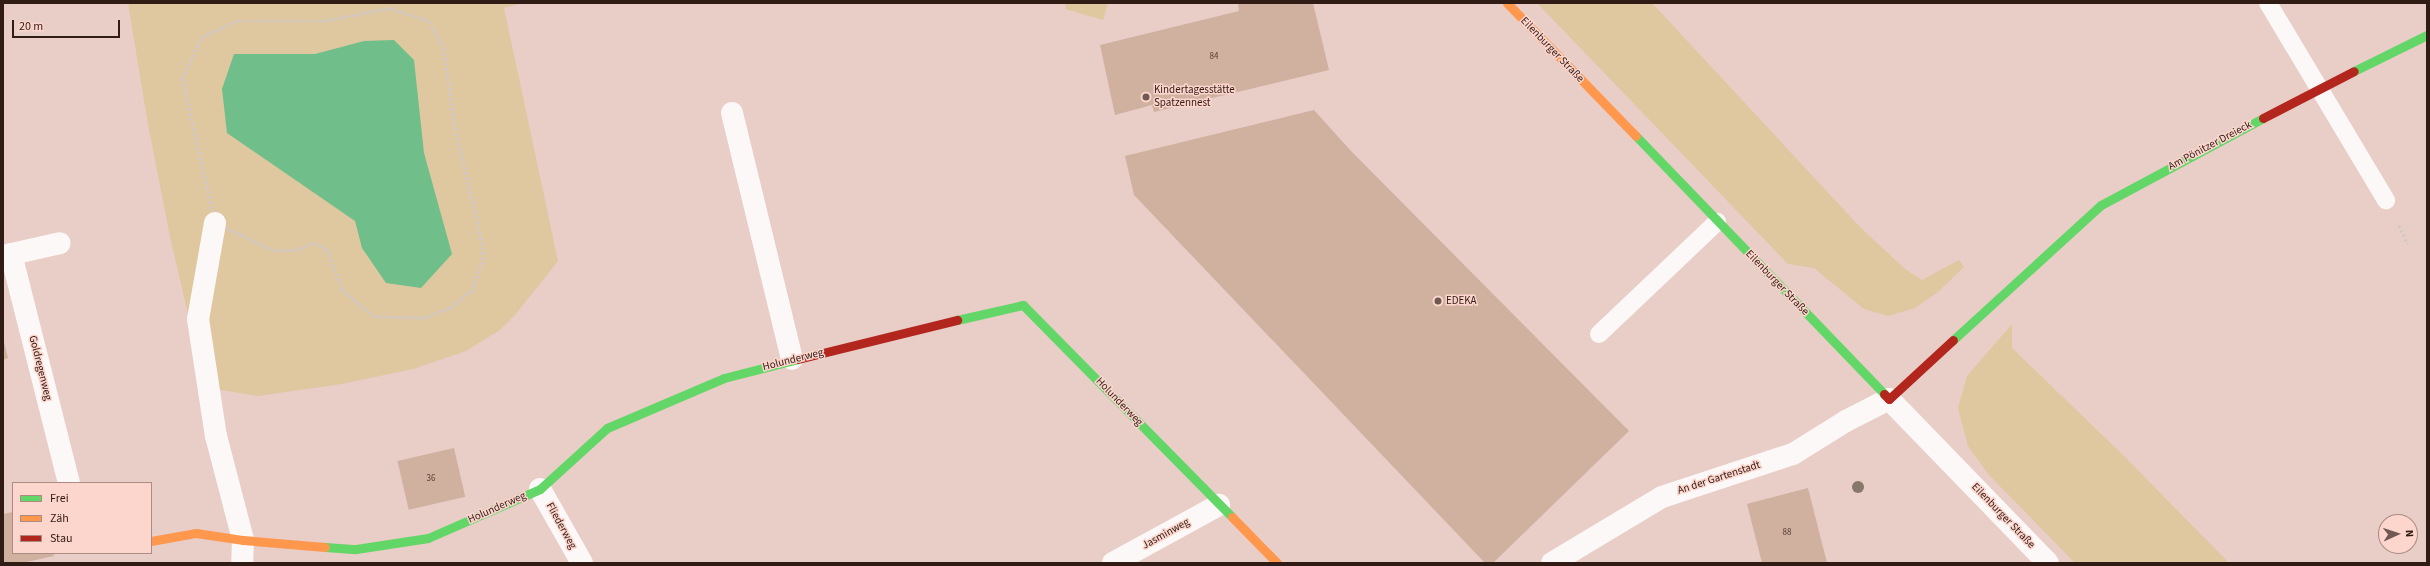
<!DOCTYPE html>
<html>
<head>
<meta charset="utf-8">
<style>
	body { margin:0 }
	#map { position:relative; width:2430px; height:566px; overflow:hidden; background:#e9cdc7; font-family:"Source Sans 3",sans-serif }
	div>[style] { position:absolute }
	.green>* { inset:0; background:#dfc89f }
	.water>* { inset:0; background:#70be8a }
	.building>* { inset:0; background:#d0b09f; transform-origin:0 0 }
	.path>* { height:2.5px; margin-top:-1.25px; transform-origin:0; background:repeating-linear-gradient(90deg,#d1c9c7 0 3px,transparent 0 5px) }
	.lane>* { height:18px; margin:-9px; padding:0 9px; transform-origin:9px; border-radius:9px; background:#fcf8f7 }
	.street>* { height:22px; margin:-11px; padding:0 11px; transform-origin:11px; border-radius:11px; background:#fcf8f7 }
	.fast>* { height:9px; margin:-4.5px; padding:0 4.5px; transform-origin:4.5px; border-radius:4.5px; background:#63d668 }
	.slow>* { height:9px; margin:-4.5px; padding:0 4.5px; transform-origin:4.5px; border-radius:4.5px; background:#ff974d }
	.jam>* { height:9px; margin:-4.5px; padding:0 4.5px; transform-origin:4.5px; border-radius:4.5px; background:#b3261e }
	.trees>* { width:12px; height:12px; margin:-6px; border-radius:50%; background:#88786a }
	.dots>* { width:11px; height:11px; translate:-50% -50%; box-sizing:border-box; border:2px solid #fcd5cc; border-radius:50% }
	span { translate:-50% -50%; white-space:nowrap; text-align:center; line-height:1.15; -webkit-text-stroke:3px #fcd5cc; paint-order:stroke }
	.number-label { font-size:9px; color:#594038 }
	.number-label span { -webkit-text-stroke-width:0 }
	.street-label { font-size:11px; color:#311b15 }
	.poi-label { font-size:11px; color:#311b15 }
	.left { translate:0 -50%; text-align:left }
	.frame { position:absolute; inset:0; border:4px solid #311b15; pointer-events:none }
	.legend { position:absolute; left:12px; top:482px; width:140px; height:72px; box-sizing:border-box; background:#fcd5cc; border:1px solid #ab8b83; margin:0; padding:5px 7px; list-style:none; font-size:12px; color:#311b15 }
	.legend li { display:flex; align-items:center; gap:8px; height:20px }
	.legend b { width:20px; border:1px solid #ab8b83 }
	.north { position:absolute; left:2378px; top:514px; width:40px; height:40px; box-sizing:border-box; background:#fcd5cc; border:1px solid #ab8b83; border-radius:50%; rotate:87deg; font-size:11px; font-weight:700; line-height:16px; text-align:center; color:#311b15 }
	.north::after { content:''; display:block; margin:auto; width:14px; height:18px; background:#715953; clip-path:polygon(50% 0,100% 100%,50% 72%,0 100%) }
	.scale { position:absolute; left:12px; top:20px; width:108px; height:18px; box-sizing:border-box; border:2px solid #311b15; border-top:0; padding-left:5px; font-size:12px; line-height:14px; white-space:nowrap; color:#311b15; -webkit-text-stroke:3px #fcd5cc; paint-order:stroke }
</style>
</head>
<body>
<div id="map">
	<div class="green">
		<i style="clip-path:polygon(128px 3px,522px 3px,504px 8px,558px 261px,515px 315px,500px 330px,466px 351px,413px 369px,342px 384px,258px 396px,209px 388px,190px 322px,170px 237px,147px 119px)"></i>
		<i style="clip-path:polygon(1066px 3px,1108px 3px,1103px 20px,1065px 9px)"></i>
		<i style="clip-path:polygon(1537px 3px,1652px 3px,1860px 227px,1905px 269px,1922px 280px,1959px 260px,1964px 267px,1938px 292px,1915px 308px,1888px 316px,1864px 309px,1814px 268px,1788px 264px)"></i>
		<i style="clip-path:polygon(2012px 324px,2012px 348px,2123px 455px,2229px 563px,2075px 563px,1988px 474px,1968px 446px,1958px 408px,1967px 376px)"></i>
	</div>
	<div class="water">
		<i style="clip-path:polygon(394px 40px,414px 60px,424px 153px,452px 254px,421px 288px,386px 283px,362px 248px,355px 221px,227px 133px,222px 89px,234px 54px,315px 54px,364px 41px)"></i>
	</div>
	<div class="building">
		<i style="clip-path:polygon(1238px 3px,1313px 3px,1329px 70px,1154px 112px,1152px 105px,1115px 115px,1100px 45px,1239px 11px)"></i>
		<i style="clip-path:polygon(1314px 110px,1351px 151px,1629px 431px,1493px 563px,1485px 563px,1134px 195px,1125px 156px)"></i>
		<i style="clip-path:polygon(3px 338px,8px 358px,3px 360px)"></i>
		<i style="left:454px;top:448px;width:50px;height:58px;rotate:77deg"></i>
		<i style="clip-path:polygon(1808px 488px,1827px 563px,1762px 563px,1747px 504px)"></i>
		<i style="clip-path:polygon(13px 512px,13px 553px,53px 553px,54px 556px,22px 563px,3px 563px,3px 514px)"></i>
	</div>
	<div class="path">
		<i style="left:390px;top:8px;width:41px;rotate:18.4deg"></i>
		<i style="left:429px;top:21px;width:31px;rotate:61deg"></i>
		<i style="left:444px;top:48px;width:81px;rotate:82.2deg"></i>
		<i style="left:455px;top:128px;width:97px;rotate:76.3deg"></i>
		<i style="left:478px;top:222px;width:36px;rotate:80deg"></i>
		<i style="left:484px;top:257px;width:36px;rotate:109deg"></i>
		<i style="left:472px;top:291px;width:28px;rotate:142deg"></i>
		<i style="left:450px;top:308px;width:27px;rotate:158deg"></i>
		<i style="left:425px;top:318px;width:51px;rotate:-178.9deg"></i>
		<i style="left:374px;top:317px;width:42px;rotate:-139.8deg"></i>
		<i style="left:342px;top:290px;width:43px;rotate:-110.6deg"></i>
		<i style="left:327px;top:250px;width:16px;rotate:-153deg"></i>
		<i style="left:313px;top:243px;width:15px;rotate:152deg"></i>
		<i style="left:300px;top:250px;width:26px;rotate:178deg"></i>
		<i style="left:274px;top:251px;width:65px;rotate:-154.6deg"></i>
		<i style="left:215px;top:223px;width:148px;rotate:-102.9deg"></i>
		<i style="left:182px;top:79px;width:47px;rotate:-64.5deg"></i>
		<i style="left:202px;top:37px;width:38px;rotate:-25deg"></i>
		<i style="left:236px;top:21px;width:87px"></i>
		<i style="left:323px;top:21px;width:68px;rotate:-11deg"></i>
		<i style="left:2399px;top:225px;width:21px;rotate:65deg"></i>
	</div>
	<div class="lane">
		<i style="left:2268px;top:3px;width:230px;rotate:59.1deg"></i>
		<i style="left:1599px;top:334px;width:163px;rotate:-43.5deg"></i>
	</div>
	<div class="street">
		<i style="left:732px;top:113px;width:253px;rotate:76.3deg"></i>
		<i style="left:215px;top:223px;width:97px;rotate:100deg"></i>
		<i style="left:198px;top:319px;width:118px;rotate:81.3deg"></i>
		<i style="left:216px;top:436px;width:107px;rotate:75.4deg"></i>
		<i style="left:243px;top:540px;width:23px;rotate:92deg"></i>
		<i style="left:11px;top:254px;width:236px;rotate:75.8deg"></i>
		<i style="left:3px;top:256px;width:58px;rotate:-12.8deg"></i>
		<i style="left:540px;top:489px;width:85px;rotate:60.4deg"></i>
		<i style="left:1113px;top:563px;width:121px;rotate:-28.7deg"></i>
		<i style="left:1552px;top:563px;width:128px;rotate:-31deg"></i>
		<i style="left:1662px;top:497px;width:138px;rotate:-18.2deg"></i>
		<i style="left:1793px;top:454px;width:62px;rotate:-31.9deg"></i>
		<i style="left:1846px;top:421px;width:48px;rotate:-27.1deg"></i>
		<i style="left:1889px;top:399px;width:228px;rotate:45.9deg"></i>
	</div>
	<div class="fast">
		<i style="left:2354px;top:71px;width:81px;rotate:-26.3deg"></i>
		<i style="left:1636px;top:136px;width:358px;rotate:46.1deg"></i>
		<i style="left:957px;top:320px;width:68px;rotate:-12.8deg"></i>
		<i style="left:1023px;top:305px;width:298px;rotate:45.4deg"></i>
		<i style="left:1953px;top:340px;width:200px;rotate:-42.4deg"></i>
		<i style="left:2101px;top:205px;width:184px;rotate:-28.2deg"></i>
		<i style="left:325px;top:547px;width:31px;rotate:4deg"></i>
		<i style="left:356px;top:549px;width:73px;rotate:-8.7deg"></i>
		<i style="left:428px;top:538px;width:122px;rotate:-23.6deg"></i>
		<i style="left:540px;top:489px;width:91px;rotate:-42.3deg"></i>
		<i style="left:607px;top:428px;width:127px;rotate:-23.1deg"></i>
		<i style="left:724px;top:378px;width:76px;rotate:-14.4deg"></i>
	</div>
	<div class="slow">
		<i style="left:1507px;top:3px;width:185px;rotate:45.9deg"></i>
		<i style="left:1232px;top:517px;width:64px;rotate:45.6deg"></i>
		<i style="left:151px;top:541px;width:46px;rotate:-10.1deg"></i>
		<i style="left:196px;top:533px;width:48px;rotate:8.5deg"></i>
		<i style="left:243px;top:540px;width:82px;rotate:4.9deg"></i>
	</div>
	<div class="jam">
		<i style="left:2263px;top:118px;width:102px;rotate:-27.3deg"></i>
		<i style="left:798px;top:359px;width:164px;rotate:-13.8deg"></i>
		<i style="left:1884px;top:394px;width:7px;rotate:45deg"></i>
		<i style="left:1889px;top:399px;width:87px;rotate:-42.7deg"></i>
	</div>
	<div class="trees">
		<i style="left:1858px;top:487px"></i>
	</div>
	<div class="dots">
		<i style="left:1146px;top:97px;background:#715953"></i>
		<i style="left:1438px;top:301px;background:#715953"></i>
	</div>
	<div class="number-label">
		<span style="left:1214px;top:57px">84</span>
		<span style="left:431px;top:479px">36</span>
		<span style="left:1787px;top:533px">88</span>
	</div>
	<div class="street-label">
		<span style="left:1552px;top:50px;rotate:46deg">Eilenburger Straße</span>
		<span style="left:2210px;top:146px;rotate:-28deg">Am Pönitzer Dreieck</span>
		<span style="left:1777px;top:283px;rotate:46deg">Eilenburger Straße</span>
		<span style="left:793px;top:360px;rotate:-14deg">Holunderweg</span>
		<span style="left:40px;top:368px;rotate:76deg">Goldregenweg</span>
		<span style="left:1119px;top:402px;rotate:46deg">Holunderweg</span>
		<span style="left:1719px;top:478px;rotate:-18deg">An der Gartenstadt</span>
		<span style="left:497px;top:508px;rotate:-24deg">Holunderweg</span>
		<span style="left:2003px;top:516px;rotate:46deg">Eilenburger Straße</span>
		<span style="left:561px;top:526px;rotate:61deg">Fliederweg</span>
		<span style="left:1166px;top:534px;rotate:-29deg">Jasminweg</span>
	</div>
	<div class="poi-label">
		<span class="left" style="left:1154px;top:97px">Kindertagesstätte<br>Spatzennest</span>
		<span class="left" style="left:1446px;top:301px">EDEKA</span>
	</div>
	<div class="frame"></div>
	<ul class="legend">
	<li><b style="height:5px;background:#63d668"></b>Frei</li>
	<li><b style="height:5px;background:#ff974d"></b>Zäh</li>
	<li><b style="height:5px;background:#b3261e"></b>Stau</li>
	</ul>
	<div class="north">N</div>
	<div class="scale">20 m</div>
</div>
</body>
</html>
